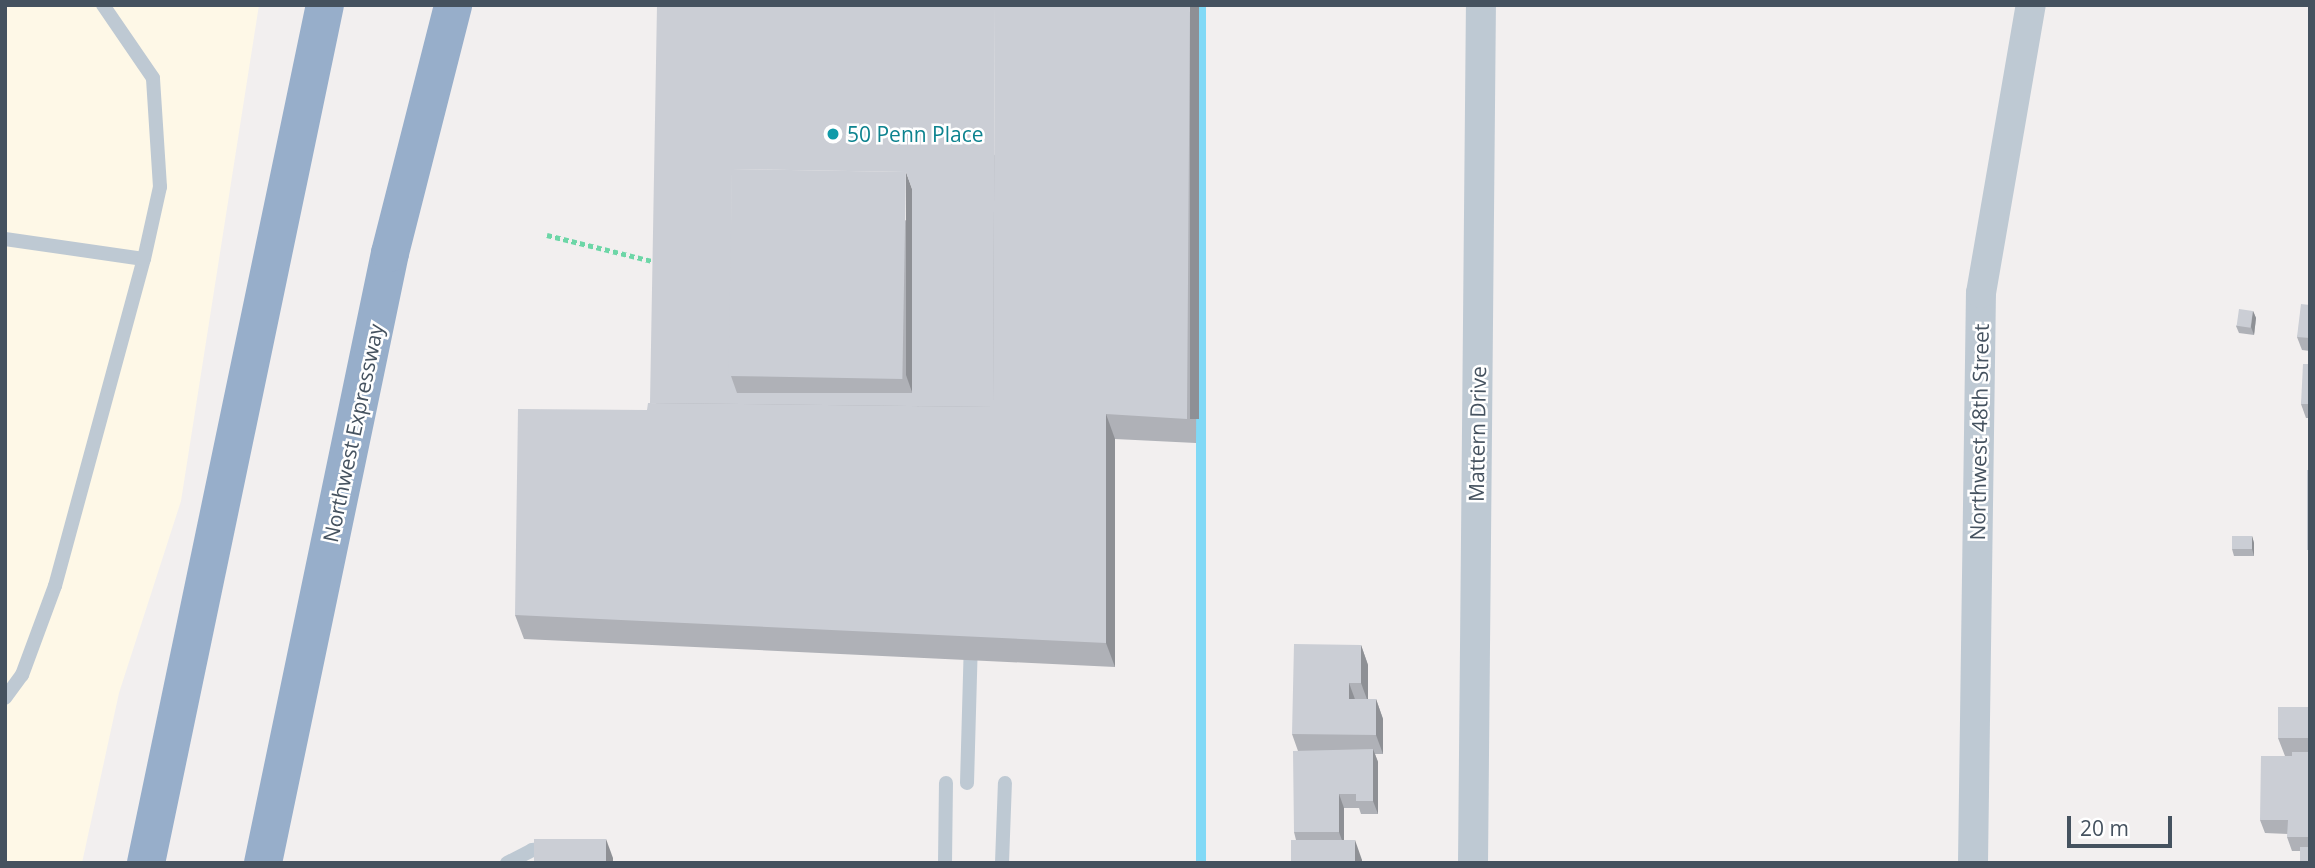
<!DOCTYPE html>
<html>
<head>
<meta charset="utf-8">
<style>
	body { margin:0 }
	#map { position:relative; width:2315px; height:868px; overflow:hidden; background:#f2efef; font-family:"Open Sans",sans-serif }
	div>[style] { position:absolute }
	.commercial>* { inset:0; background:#fef8e7 }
	.stream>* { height:10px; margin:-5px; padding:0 5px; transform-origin:5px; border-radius:5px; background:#81d9f6 }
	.path>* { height:4.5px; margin-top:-2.25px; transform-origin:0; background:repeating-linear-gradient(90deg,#6dd6a7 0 5px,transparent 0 8.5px) }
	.service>* { height:14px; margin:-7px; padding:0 7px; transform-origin:7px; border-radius:7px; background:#bec9d3 }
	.minor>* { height:30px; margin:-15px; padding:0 15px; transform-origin:15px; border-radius:15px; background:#bec9d3 }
	.trunk>* { height:38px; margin:-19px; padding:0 19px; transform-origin:19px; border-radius:19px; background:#97aeca }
	.wall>* { inset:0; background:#afb1b7 }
	.shaded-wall>* { inset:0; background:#8e9095; transform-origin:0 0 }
	.building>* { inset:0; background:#cbced5; transform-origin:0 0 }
	.dots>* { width:19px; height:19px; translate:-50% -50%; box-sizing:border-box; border:4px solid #fff; border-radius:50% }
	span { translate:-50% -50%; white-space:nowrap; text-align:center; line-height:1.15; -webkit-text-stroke:5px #fff; paint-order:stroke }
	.culture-label { font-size:21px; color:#0d838f }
	.left { translate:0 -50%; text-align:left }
	.street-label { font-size:21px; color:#45525f }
	.frame { position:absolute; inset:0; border:7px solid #45525f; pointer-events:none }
	.scale { position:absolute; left:2067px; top:816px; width:105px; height:32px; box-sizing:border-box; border:4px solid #45525f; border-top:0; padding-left:9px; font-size:21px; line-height:24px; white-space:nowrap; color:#45525f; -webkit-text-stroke:5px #fff; paint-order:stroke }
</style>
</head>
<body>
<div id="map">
	<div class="commercial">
		<i style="clip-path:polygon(5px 5px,259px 5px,181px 501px,119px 693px,82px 863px,5px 863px)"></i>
	</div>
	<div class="stream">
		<i style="left:1201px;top:5px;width:858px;rotate:90deg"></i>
	</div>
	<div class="path">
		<i style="left:547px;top:235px;width:112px;rotate:13.9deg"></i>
	</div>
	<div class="service">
		<i style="left:5px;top:239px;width:140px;rotate:8.2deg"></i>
		<i style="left:5px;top:698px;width:29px;rotate:-54deg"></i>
		<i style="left:22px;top:675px;width:95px;rotate:-69.7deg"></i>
		<i style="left:55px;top:586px;width:339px;rotate:-74.8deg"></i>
		<i style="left:144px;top:259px;width:74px;rotate:-77.5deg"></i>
		<i style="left:160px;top:187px;width:109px;rotate:-93.7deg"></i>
		<i style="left:153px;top:78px;width:88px;rotate:-124.4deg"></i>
		<i style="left:967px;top:783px;width:142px;rotate:-88.4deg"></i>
		<i style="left:507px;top:863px;width:28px;rotate:-27deg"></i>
		<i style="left:532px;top:850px;width:20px;rotate:-6deg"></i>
		<i style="left:945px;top:863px;width:80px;rotate:-89.3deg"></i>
		<i style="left:1002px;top:863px;width:80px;rotate:-87.9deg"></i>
	</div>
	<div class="minor">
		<i style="left:1473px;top:863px;width:858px;rotate:-89.47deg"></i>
		<i style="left:1973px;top:863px;width:570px;rotate:-89.2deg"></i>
		<i style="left:1981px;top:293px;width:292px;rotate:-80.2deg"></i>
	</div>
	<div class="trunk">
		<i style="left:146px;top:863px;width:876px;rotate:-78.22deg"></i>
		<i style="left:263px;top:863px;width:623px;rotate:-78.24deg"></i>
		<i style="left:390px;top:253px;width:256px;rotate:-75.7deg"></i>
	</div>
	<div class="wall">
		<i style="clip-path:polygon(1199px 5px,1196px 443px,1115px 439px,1115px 667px,524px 639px,515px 615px,647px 410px)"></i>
		<i style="clip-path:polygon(2310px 305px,2310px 351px,2302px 350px,2297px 337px)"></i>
		<i style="clip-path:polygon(2253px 311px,2256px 318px,2254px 335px,2239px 333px,2236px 326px)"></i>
		<i style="clip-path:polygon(2310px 364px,2310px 418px,2306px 418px,2301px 404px)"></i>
		<i style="clip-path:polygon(2252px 536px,2254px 543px,2254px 556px,2234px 556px,2232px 549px)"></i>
		<i style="clip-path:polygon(1361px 645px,1368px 665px,1368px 699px,1376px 699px,1383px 719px,1383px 754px,1375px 754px,1378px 762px,1378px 814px,1361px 814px,1359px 808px,1344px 808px,1344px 840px,1362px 860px,1296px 840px,1294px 832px,1298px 751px,1292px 734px)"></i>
		<i style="clip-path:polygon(2310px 652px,2310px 863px,2300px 851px,2292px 851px,2287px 837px,2288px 834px,2265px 833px,2260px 820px,2285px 756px,2278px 738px,2308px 707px)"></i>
	</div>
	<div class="shaded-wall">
		<i style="left:1190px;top:5px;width:9px;height:414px"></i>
		<i style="clip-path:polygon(906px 172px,919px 208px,919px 412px,906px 375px)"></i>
		<i style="clip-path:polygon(2253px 311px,2256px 318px,2254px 335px,2251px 327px)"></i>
		<i style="clip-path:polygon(1106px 414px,1115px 439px,1115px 667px,1106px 643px)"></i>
		<i style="clip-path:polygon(2252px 536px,2254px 543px,2254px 556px,2252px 549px)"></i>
		<i style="clip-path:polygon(1361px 645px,1368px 665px,1368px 702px,1361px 683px)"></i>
		<i style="clip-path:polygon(1349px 683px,1356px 702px,1349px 699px)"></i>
		<i style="clip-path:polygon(1376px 699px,1383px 719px,1383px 754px,1376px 735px)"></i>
		<i style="clip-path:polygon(1373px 749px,1378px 762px,1378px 814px,1373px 801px)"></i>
		<i style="clip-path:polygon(1339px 794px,1344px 808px,1344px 846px,1339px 832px)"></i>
		<i style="clip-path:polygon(606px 839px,613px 858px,613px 863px,606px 863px)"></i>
		<i style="clip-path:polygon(1355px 840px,1362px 860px,1362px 863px,1355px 863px)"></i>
	</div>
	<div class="building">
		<i style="clip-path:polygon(evenodd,657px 5px,995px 5px,993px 407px,650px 403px,657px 5px,732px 169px,906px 172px,912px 189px,912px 393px,737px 393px,731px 376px,732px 169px)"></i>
		<i style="clip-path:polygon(995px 5px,1190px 5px,1187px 419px,1106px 414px,1106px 643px,515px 615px,518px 409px,647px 410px,648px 403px,993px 407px)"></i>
		<i style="left:732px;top:169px;width:174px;height:207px;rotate:1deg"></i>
		<i style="clip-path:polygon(2301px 304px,2310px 305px,2310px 338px,2297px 337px)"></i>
		<i style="left:2239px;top:309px;width:14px;height:17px;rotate:8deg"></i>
		<i style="clip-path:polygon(2303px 364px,2310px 364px,2310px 404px,2301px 404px)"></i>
		<i style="left:2307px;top:470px;width:3px;height:80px"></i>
		<i style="left:2232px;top:536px;width:20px;height:13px"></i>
		<i style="clip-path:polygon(1294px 644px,1361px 645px,1361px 683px,1349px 683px,1349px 699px,1376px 699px,1376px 735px,1292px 734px)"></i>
		<i style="clip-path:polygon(2308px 652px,2310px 652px,2310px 738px,2278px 738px,2278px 707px,2308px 707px)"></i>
		<i style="clip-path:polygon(1373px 749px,1373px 801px,1356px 801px,1356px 794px,1339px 794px,1339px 832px,1294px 832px,1293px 751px)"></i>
		<i style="clip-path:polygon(2292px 752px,2310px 752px,2310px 837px,2287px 837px,2288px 820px,2260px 820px,2261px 756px,2292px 756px)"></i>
		<i style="left:534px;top:839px;width:72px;height:24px"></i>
		<i style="left:1291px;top:840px;width:64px;height:23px"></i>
		<i style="left:2300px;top:847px;width:10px;height:16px"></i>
	</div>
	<div class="dots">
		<i style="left:833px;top:134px;background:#0f9aa8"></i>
	</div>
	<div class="culture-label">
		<span class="left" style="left:847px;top:134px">50 Penn Place</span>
	</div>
	<div class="street-label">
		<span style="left:1979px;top:432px;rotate:-89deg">Northwest 48th Street</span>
		<span style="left:353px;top:433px;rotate:-78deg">Northwest Expressway</span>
		<span style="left:1477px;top:434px;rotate:-89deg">Mattern Drive</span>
	</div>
	<div class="frame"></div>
	<div class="scale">20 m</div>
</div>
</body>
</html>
